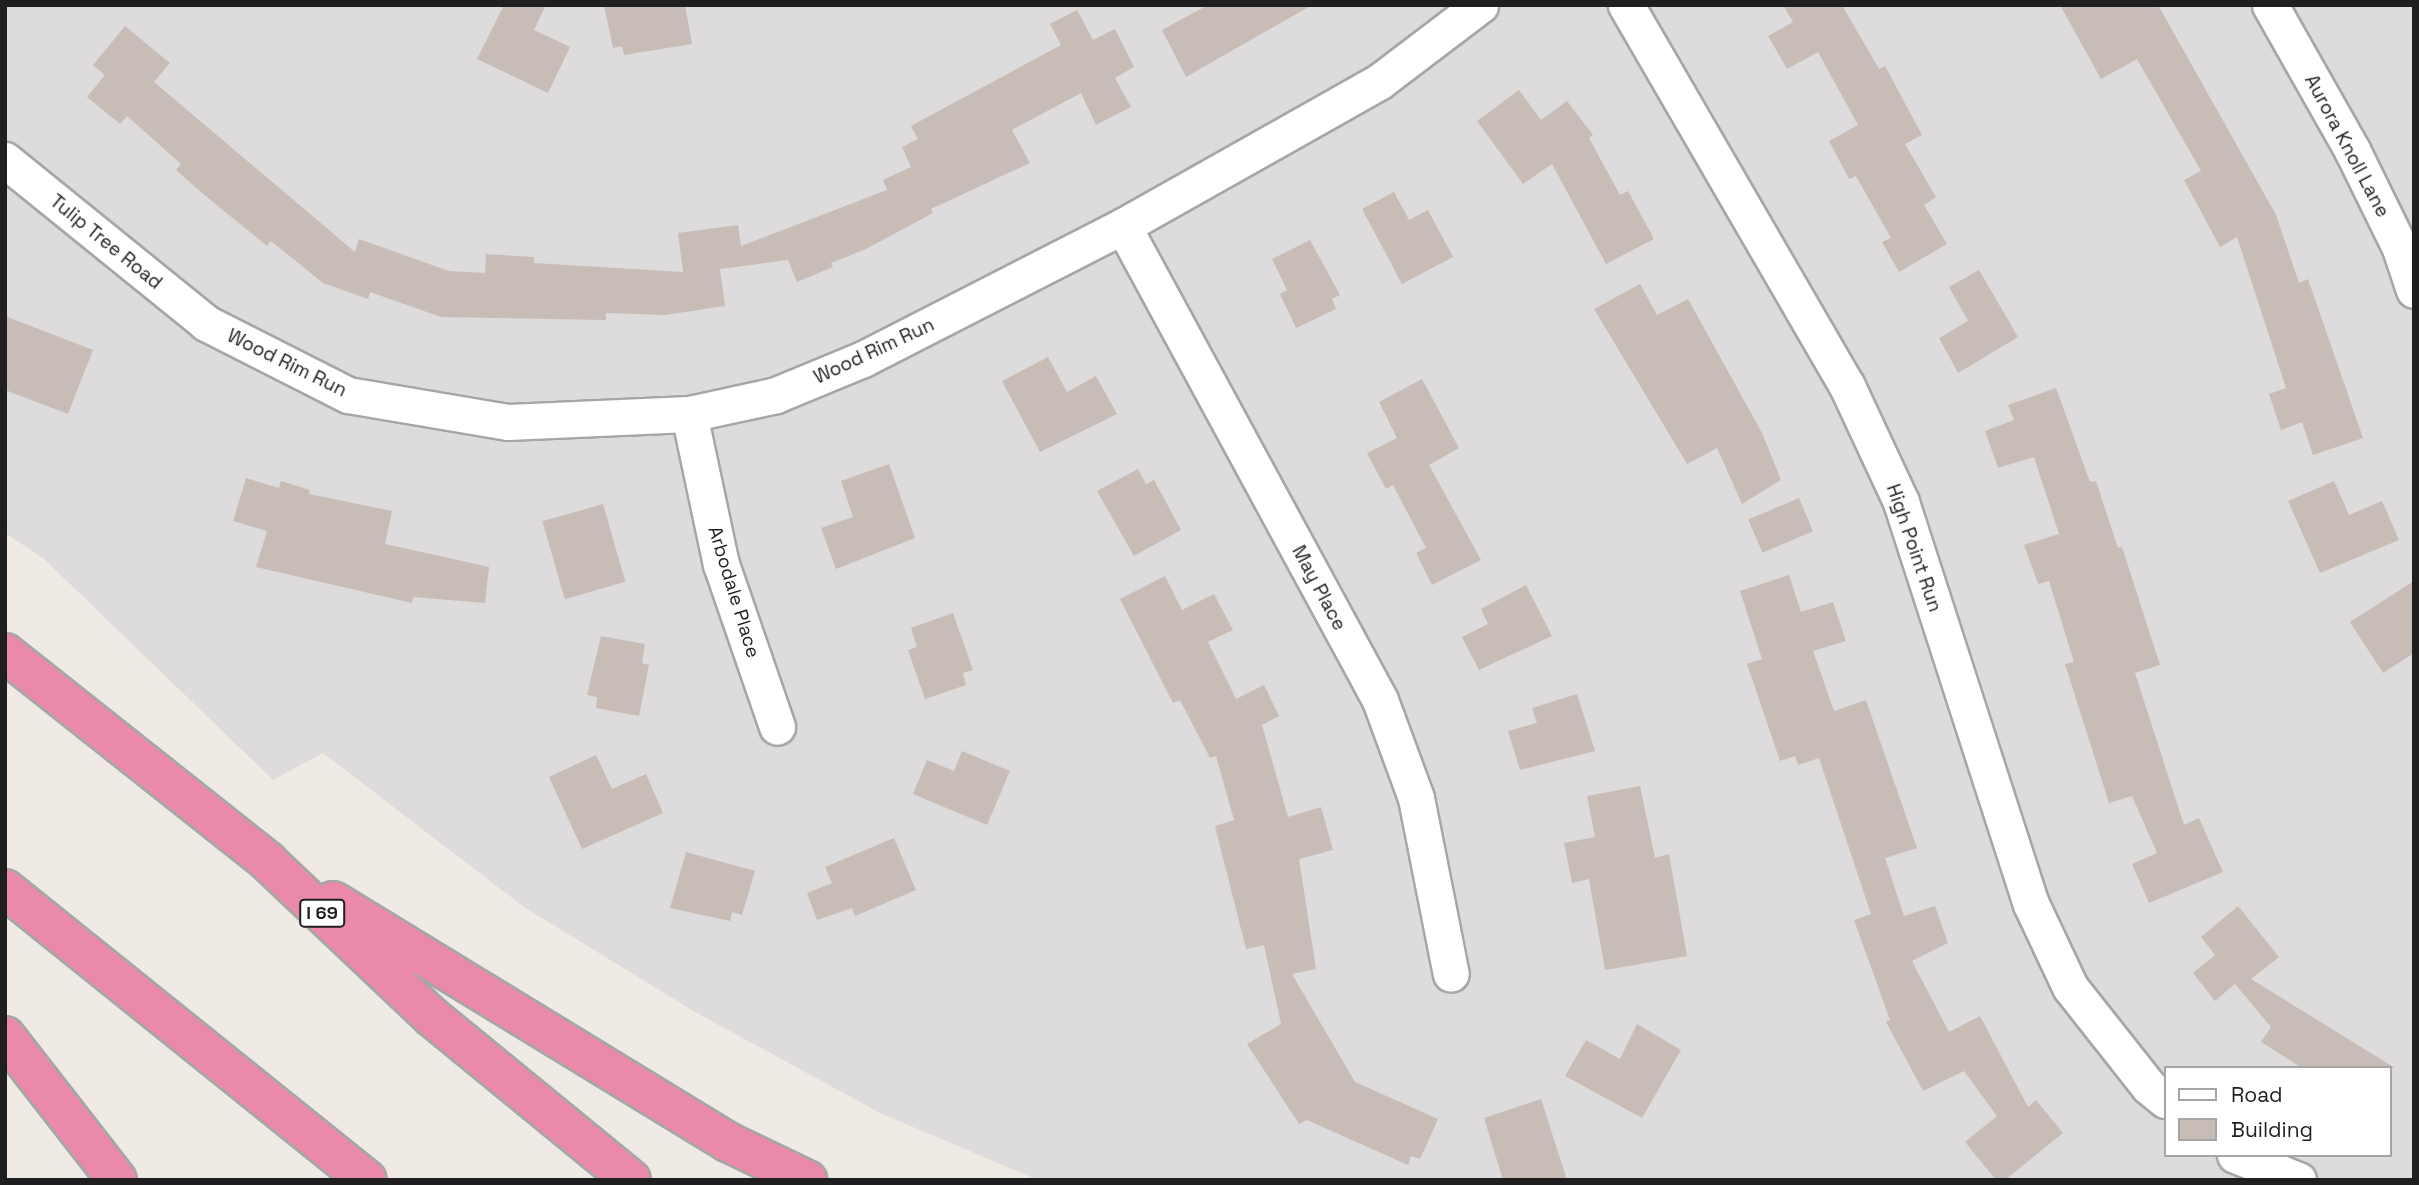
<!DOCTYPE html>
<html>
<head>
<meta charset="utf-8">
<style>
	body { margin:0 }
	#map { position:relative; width:2419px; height:1185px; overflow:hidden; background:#f0eae4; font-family:"Space Grotesk",sans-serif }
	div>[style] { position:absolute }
	.residential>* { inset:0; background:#dddbdc }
	.building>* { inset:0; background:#c8bcb7; transform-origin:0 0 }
	.roads { filter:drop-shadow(2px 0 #a6a6a6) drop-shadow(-2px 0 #a6a6a6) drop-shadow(0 2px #a6a6a6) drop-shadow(0 -2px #a6a6a6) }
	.minor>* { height:35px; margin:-17.5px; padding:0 17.5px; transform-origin:17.5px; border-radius:17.5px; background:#fff }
	.motorway>* { height:38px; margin:-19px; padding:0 19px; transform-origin:19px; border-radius:19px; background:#ea89a9 }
	span { translate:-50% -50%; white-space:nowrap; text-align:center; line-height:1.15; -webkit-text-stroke:7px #fff; paint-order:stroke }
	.shield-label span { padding:2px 5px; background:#fff; border:2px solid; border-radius:5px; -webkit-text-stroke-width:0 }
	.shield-label { font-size:18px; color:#1f1f1f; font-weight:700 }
	.street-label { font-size:19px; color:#1f1f1f }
	.frame { position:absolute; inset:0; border:7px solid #1f1f1f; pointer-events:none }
	.legend { position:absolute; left:2164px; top:1066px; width:228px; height:91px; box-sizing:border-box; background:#fff; border:2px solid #a5a5a5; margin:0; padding:9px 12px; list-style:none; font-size:21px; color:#1f1f1f }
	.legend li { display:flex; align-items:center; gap:14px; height:35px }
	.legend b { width:35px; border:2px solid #a5a5a5 }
</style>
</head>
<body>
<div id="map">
	<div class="residential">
		<i style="clip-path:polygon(evenodd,5px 5px,2414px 5px,2414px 1180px,1038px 1180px,880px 1113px,695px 1012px,524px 907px,323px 753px,273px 780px,44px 559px,5px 533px,5px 5px,2165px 1068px,2389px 1068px,2389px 1155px,2165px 1155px,2165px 1068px)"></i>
	</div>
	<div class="building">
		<i style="clip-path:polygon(504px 5px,546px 5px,534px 30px,570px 47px,548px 93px,477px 59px)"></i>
		<i style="clip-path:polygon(604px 5px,685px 5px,692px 44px,624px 55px,622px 46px,613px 48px)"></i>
		<i style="clip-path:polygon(1208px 5px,1312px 5px,1186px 77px,1162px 30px)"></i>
		<i style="clip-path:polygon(1783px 5px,1842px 5px,1879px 69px,1885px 66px,1922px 135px,1905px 144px,1936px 197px,1924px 205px,1947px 244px,1899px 272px,1882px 242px,1891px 238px,1856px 176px,1849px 179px,1829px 141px,1858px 125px,1818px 52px,1787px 69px,1768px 36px,1793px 22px)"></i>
		<i style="clip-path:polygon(2060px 5px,2158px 5px,2276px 215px,2299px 283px,2308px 279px,2363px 438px,2313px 455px,2302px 422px,2281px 430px,2269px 394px,2286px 388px,2237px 237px,2220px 247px,2184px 180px,2201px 171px,2137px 59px,2101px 79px)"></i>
		<i style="clip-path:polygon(1077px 10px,1093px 40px,1115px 29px,1134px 67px,1115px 78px,1131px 107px,1096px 125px,1081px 93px,1012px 130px,1030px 163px,931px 209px,933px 213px,866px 249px,831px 263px,833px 267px,797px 282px,788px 260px,720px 269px,725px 306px,665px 315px,606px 313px,606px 320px,441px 317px,370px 292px,368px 299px,323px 283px,271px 241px,267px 246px,202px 193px,176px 170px,181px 164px,127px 116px,120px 124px,87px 97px,105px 75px,93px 65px,125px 26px,170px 63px,154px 82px,355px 252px,359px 239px,449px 271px,485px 273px,486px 254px,534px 257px,534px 263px,683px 272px,678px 233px,738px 225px,741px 246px,887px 190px,883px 180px,911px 167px,902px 147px,918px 139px,911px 126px,1061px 45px,1050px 24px)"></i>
		<i style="clip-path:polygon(1519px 90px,1541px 120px,1567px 101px,1593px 135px,1589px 138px,1620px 195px,1628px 191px,1654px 239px,1606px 264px,1552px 164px,1523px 184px,1477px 121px)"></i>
		<i style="clip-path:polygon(1394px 192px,1409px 220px,1428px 210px,1453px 257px,1402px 284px,1362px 209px)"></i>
		<i style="clip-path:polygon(1310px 240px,1340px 295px,1332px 299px,1336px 309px,1296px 328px,1280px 294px,1287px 290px,1272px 259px)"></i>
		<i style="clip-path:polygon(1979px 270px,2018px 337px,1958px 373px,1939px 338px,1968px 321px,1949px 287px)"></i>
		<i style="clip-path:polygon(1640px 284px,1657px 315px,1688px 299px,1762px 433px,1781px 480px,1742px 504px,1717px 448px,1687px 464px,1594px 309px)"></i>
		<i style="clip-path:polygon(5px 316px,93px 350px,68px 414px,5px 390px)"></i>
		<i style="clip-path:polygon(1048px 357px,1067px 392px,1096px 376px,1117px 414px,1040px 452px,1002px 381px)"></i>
		<i style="clip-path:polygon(1422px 379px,1459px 448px,1429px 465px,1481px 560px,1432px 585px,1416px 553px,1426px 548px,1393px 485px,1386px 489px,1367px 453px,1397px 438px,1379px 402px)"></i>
		<i style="clip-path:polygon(2056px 388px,2090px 482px,2096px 481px,2118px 548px,2122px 547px,2160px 665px,2135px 673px,2184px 825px,2199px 818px,2223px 872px,2149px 903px,2132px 864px,2157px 853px,2132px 796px,2109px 803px,2065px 664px,2074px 662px,2049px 581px,2038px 584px,2024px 545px,2059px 534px,2034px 457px,1998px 468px,1985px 431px,2014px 420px,2008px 405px)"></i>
		<i style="clip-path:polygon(889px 464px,915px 538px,836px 569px,821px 528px,853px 517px,841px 481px)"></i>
		<i style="clip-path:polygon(1138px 469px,1146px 484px,1154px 480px,1181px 530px,1134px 556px,1097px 491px)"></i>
		<i style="clip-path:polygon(246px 478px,279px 488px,281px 481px,310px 490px,309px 494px,392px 511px,385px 544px,489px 567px,485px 603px,413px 597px,412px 603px,256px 567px,267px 531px,233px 521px)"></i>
		<i style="clip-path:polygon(2334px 481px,2349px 515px,2382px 501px,2399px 540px,2320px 573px,2288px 501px)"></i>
		<i style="left:1799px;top:498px;width:36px;height:55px;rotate:67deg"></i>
		<i style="left:603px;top:504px;width:81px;height:63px;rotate:74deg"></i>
		<i style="clip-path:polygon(1789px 575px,1801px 612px,1833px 602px,1846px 641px,1813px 651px,1834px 711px,1866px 700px,1890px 770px,1917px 848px,1885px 858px,1904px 916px,1935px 906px,1948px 943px,1912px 961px,1949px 1032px,1980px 1016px,2028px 1107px,2036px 1100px,2063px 1133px,2005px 1180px,1996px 1180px,1965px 1142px,1997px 1116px,1964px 1071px,1923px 1091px,1886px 1022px,1890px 1020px,1854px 920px,1871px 914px,1819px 758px,1798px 765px,1795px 756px,1780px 761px,1747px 664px,1762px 659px,1740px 591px)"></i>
		<i style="clip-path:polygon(1165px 576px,1182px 610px,1214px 594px,1233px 630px,1208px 642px,1236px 699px,1264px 685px,1279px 716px,1262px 725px,1288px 817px,1321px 807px,1333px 850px,1299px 859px,1316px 969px,1292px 974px,1355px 1082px,1438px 1119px,1420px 1159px,1411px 1156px,1408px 1165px,1307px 1120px,1299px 1124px,1247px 1044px,1281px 1024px,1264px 945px,1246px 949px,1215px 826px,1234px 820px,1216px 756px,1210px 758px,1180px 700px,1173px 703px,1120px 599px)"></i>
		<i style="clip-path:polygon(2414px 581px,2414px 653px,2383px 673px,2350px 622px)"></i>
		<i style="clip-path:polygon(1526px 585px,1552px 636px,1479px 670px,1462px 637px,1488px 624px,1481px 609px)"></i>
		<i style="clip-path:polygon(953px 613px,973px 670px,963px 673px,966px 685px,925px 699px,908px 650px,917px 647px,911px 628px)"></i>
		<i style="clip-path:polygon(601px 636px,645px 644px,642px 663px,649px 665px,639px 716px,596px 708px,597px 697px,587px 695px)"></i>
		<i style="clip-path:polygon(1577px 694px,1595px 751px,1520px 770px,1508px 731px,1537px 723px,1532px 708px)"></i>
		<i style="clip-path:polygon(962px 751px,1010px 771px,987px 825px,913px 794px,927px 760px,954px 771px)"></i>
		<i style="clip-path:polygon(596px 755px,612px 789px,646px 774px,663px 813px,582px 849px,549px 777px)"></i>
		<i style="clip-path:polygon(1640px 786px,1655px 858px,1669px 854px,1687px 956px,1605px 970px,1589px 879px,1572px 883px,1564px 843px,1595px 837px,1587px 796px)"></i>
		<i style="clip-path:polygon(894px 838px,916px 890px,855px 916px,852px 908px,817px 920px,807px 893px,832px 883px,825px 867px)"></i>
		<i style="clip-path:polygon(686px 852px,755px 871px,742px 915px,732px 912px,730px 921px,670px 908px)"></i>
		<i style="clip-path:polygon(2238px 906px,2279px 957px,2251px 979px,2395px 1068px,2302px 1068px,2261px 1042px,2271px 1027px,2235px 984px,2215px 1001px,2193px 973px,2215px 955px,2201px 937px)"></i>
		<i style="clip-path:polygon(1637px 1024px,1681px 1050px,1642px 1118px,1565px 1076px,1586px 1040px,1620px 1059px)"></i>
		<i style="clip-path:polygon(1541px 1099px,1567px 1180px,1503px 1180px,1484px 1118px)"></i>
	</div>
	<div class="roads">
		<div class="minor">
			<i style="left:1626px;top:5px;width:440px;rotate:59.9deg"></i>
			<i style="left:1847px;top:386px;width:128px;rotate:65deg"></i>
			<i style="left:1901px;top:502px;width:422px;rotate:72.1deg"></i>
			<i style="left:2031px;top:904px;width:92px;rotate:64.8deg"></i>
			<i style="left:2070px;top:987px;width:127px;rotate:51.7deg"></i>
			<i style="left:2149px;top:1087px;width:21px;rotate:39deg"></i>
			<i style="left:2270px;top:5px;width:167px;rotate:60.5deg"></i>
			<i style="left:2352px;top:150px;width:109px;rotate:63.9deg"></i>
			<i style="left:2400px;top:248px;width:44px;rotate:71.6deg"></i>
			<i style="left:5px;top:160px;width:259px;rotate:39deg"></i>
			<i style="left:206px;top:323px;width:159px;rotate:26.9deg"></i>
			<i style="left:348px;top:395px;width:162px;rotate:9.6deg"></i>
			<i style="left:508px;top:422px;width:181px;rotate:-2.5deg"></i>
			<i style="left:689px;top:414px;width:89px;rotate:-12.3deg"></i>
			<i style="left:776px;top:395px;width:94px;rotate:-22.5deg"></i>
			<i style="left:863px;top:359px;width:292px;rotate:-27.1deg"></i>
			<i style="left:1123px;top:226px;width:295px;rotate:-29.4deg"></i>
			<i style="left:1380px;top:81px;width:126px;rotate:-37.2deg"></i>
			<i style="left:1123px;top:226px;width:539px;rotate:61.53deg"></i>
			<i style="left:1380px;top:700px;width:104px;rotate:69.8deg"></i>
			<i style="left:1416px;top:798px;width:179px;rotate:78.8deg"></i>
			<i style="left:689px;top:414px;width:153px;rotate:78deg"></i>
			<i style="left:721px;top:564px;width:172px;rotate:71deg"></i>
			<i style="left:2235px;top:1155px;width:68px;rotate:21.6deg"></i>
		</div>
		<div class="motorway">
			<i style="left:5px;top:653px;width:335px;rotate:38.4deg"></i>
			<i style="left:267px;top:861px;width:227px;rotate:43.4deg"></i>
			<i style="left:432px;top:1017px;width:257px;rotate:39.3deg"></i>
			<i style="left:5px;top:889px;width:464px;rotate:38.8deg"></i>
			<i style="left:333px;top:901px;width:463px;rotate:31.4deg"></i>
			<i style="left:728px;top:1142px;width:88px;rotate:25.7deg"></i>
			<i style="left:5px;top:1036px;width:182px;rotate:52.1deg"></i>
		</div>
	</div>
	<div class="shield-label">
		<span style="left:322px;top:913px">I 69</span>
	</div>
	<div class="street-label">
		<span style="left:2347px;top:146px;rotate:62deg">Aurora Knoll Lane</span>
		<span style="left:106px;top:242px;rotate:39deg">Tulip Tree Road</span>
		<span style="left:874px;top:351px;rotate:-25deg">Wood Rim Run</span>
		<span style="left:287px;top:363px;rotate:26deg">Wood Rim Run</span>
		<span style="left:1914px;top:548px;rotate:71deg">High Point Run</span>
		<span style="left:1319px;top:588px;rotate:62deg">May Place</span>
		<span style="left:734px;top:592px;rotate:73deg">Arbodale Place</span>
	</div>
	<div class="frame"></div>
	<ul class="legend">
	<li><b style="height:9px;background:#fff"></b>Road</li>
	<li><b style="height:19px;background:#c8bcb7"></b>Building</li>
	</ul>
</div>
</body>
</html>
